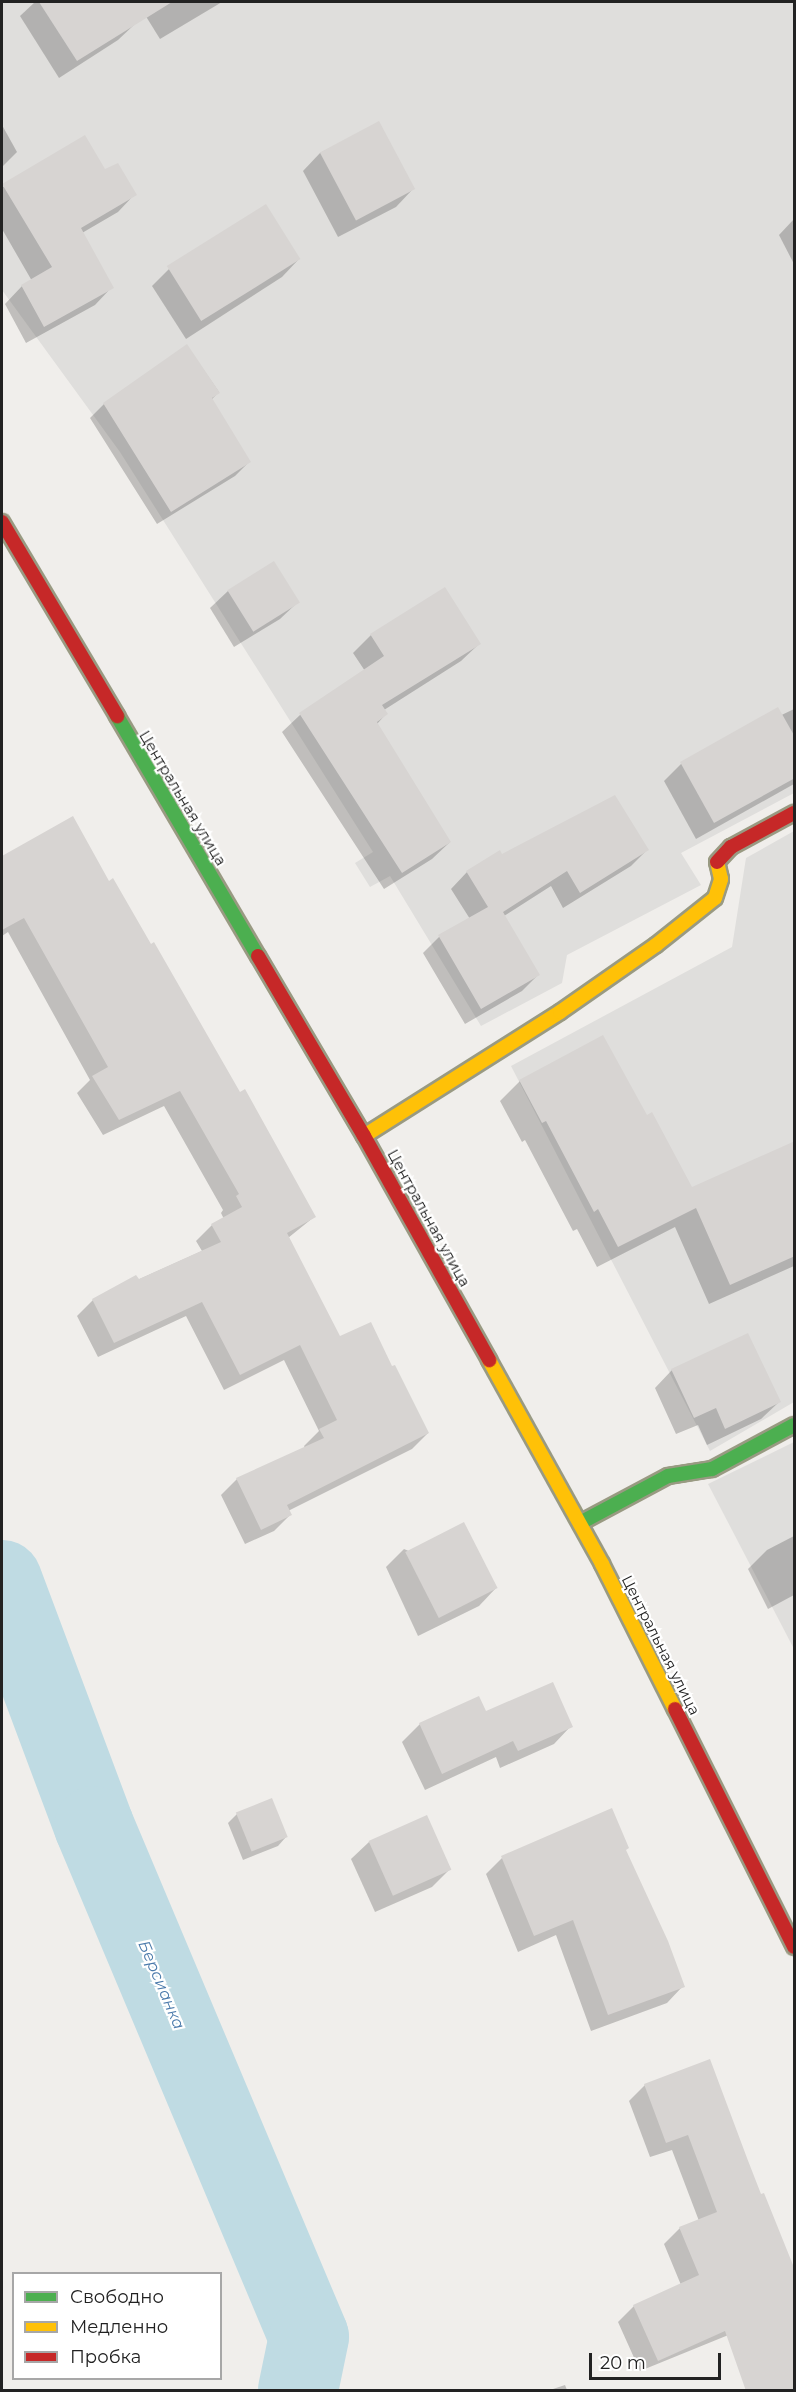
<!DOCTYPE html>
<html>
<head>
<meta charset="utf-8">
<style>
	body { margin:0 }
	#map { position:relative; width:796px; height:2392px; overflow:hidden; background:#f0eeeb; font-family:Montserrat,sans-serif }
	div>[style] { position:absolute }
	.residential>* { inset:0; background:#dfdedc }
	.shadow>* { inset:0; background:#0003 }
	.river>* { height:80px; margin:-40px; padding:0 40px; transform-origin:40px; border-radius:40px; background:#bfdbe3 }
	.building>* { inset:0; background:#d7d4d2; transform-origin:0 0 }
	.roads { filter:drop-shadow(2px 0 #999a82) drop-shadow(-2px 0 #999a82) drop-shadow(0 2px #999a82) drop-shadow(0 -2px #999a82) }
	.fast>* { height:14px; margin:-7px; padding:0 7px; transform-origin:7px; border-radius:7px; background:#4caf50 }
	.slow>* { height:14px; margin:-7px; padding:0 7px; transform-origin:7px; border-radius:7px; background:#ffc107 }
	.jam>* { height:14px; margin:-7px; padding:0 7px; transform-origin:7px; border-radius:7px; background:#c62828 }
	span { translate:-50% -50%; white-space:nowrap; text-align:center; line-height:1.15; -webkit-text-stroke:4.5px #fff; paint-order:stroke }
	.street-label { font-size:15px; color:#222 }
	.water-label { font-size:16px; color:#4a7aab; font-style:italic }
	.frame { position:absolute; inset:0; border:3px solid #222; pointer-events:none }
	.legend { position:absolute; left:12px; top:2272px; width:210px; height:108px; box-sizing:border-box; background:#fff; border:2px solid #a7a7a7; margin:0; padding:8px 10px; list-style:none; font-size:18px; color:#222 }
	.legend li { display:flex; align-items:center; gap:12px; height:30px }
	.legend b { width:30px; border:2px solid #a7a7a7 }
	.scale { position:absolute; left:589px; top:2353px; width:132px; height:27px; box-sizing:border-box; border:3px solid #222; border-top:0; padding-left:8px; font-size:18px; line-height:21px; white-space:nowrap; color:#222; -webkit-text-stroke:4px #fff; paint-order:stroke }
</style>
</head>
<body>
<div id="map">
	<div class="residential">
		<i style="clip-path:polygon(2px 2px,794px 2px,794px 793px,681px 853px,701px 885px,567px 955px,562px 983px,481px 1026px,390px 876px,370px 887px,355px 863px,373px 852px,120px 452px,2px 290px)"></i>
		<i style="clip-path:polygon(794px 831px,794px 1402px,710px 1451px,511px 1066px,732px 947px,746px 858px)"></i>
		<i style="clip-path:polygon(794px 1442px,794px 1649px,708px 1484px)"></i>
	</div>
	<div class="shadow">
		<i style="clip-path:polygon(35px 2px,122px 2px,136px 23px,118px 40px,59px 78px,20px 16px)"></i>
		<i style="clip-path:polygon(137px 2px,222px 2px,160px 39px)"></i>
		<i style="clip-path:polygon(379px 123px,413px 189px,396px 207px,338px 237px,303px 171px,320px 153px)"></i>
		<i style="clip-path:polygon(2px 125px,17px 152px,2px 167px)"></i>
		<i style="clip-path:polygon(104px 171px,135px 194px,118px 212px,82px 233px,112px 287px,95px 305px,26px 343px,5px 304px,22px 286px,32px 281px,2px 229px,2px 187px)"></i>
		<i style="clip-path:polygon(794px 219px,794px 264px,779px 235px)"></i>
		<i style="clip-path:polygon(299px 259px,282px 277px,186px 339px,152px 286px,169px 269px)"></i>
		<i style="clip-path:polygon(187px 346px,219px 392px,211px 400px,249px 462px,235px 476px,157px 524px,90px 418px,104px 404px)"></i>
		<i style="clip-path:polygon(444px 589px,479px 644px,461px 661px,384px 710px,386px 714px,377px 724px,450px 842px,432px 859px,384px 889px,282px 732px,300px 715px,365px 671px,353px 653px,371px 635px)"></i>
		<i style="clip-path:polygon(228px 591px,298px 602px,280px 619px,234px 647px,210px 608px)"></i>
		<i style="clip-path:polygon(794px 709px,794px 784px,696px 839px,664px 781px,681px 764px)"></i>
		<i style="clip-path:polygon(73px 818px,108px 883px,314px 1217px,288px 1238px,339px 1338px,391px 1368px,428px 1433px,412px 1449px,288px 1511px,290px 1515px,274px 1531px,245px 1544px,221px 1495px,237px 1479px,305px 1448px,304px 1446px,319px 1431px,284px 1360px,224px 1390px,186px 1316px,98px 1357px,77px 1316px,93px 1300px,202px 1251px,196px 1241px,212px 1225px,224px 1219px,221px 1213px,223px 1210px,164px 1106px,103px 1135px,77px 1093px,90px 1080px,8px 932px,2px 936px,2px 857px)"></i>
		<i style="clip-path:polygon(647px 850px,631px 866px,563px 908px,551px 886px,504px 916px,538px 975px,522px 991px,465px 1024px,423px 953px,439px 937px,470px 919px,451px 889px,467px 872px,502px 856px)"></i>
		<i style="clip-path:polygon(520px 1081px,646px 1117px,691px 1189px,794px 1143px,794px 1266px,709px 1304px,675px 1227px,597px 1267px,577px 1229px,573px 1231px,525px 1140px,522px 1142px,500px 1101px)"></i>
		<i style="clip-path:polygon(672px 1370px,779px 1402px,761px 1419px,707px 1445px,698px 1425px,676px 1434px,655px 1388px)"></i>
		<i style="clip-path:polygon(794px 1536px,794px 1595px,768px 1609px,748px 1569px,767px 1550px)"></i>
		<i style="clip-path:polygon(404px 1549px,496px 1588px,479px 1606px,418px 1636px,386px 1567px)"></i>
		<i style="clip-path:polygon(485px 1713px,571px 1726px,554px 1744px,500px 1768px,496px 1757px,425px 1790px,402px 1742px,420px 1724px)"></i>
		<i style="clip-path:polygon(237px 1814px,286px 1837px,278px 1846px,243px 1860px,228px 1823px)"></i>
		<i style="clip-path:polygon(369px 1842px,450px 1869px,432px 1887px,375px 1912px,351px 1859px)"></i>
		<i style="clip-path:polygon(624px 1850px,683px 1986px,667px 2003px,591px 2031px,556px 1935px,518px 1952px,486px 1874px,502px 1858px)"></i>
		<i style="clip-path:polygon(645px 2085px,760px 2196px,787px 2311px,640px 2371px,618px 2322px,634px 2306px,681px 2285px,664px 2244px,680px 2228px,699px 2221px,672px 2150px,650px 2157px,629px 2101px)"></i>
		<i style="clip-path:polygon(565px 2385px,567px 2390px,550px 2390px)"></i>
	</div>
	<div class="river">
		<i style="left:2px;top:1580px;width:263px;rotate:69.5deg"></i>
		<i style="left:94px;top:1826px;width:554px;rotate:67.18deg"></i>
		<i style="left:309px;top:2337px;width:54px;rotate:101.7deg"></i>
	</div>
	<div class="building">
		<i style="clip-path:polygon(39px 2px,172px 2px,77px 61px)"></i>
		<i style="left:379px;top:121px;width:77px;height:67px;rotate:62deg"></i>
		<i style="clip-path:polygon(85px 135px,105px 169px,118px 163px,137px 195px,81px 228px,114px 288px,44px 327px,21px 285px,52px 267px,2px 184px)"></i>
		<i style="left:266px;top:204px;width:65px;height:117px;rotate:58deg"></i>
		<i style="clip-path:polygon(187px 344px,220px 393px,212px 398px,251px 462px,171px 512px,103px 403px)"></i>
		<i style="left:274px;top:561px;width:49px;height:55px;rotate:58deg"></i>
		<i style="clip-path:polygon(445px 587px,481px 644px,382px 705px,388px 714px,377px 722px,451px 842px,402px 873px,299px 713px,384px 656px,370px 634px)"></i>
		<i style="clip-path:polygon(778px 707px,795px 737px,795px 778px,714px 823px,680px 762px)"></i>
		<i style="clip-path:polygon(615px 795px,649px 850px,580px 893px,567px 871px,503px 912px,540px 975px,481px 1009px,438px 935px,488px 907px,466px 871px,500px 850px,502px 854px)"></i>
		<i style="clip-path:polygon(73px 816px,109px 881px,113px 878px,151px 944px,154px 942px,240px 1092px,245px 1089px,316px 1217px,287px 1233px,340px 1336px,371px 1322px,392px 1366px,395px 1365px,429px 1433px,287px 1505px,292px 1515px,261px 1530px,236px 1478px,324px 1438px,319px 1429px,337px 1420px,300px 1345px,240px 1375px,202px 1302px,114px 1343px,92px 1299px,136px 1275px,139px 1279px,221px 1242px,211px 1224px,242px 1207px,236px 1196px,239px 1194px,180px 1091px,119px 1120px,92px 1076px,108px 1067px,24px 918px,2px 930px,2px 856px)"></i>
		<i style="clip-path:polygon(603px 1035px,647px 1115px,652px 1112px,692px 1187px,795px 1141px,795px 1256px,730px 1285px,696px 1208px,618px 1247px,598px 1209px,594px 1212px,546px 1121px,542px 1123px,519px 1080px)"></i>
		<i style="clip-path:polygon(748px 1333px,781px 1402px,725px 1429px,716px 1408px,694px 1418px,671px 1369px)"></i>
		<i style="left:464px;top:1522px;width:74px;height:66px;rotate:63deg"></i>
		<i style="clip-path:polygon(553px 1682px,573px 1727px,518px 1751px,513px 1741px,442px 1774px,419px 1723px,479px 1696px,486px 1711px)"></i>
		<i style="left:272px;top:1798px;width:42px;height:39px;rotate:68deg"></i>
		<i style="clip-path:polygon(612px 1808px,629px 1848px,626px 1850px,668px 1941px,685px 1987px,608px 2015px,573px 1920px,534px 1936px,501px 1856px)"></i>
		<i style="left:427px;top:1815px;width:60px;height:64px;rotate:66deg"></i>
		<i style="clip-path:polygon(710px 2059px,747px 2158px,761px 2194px,764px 2193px,795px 2270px,795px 2391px,746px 2391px,725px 2331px,658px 2361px,633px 2305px,699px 2275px,679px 2227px,717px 2212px,688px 2135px,666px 2143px,644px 2084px)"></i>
	</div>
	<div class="roads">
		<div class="fast">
			<i style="left:117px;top:716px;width:278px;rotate:59.6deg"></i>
			<i style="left:580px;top:1523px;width:100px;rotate:-28.1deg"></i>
			<i style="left:668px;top:1476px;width:45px;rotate:-9deg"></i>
			<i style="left:712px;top:1469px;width:93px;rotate:-28.2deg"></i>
		</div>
		<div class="slow">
			<i style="left:364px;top:1136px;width:232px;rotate:-32.3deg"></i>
			<i style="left:560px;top:1012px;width:117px;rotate:-34.9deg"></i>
			<i style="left:656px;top:945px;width:75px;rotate:-38.5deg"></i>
			<i style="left:715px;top:898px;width:20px;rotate:-72deg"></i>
			<i style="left:721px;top:879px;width:17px;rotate:-103deg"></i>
			<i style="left:489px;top:1360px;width:233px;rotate:61deg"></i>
			<i style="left:602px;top:1564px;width:162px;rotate:63.3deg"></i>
		</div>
		<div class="jam">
			<i style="left:2px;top:522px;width:226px;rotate:59.3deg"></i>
			<i style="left:717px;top:862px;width:21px;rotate:-47deg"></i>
			<i style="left:731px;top:847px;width:72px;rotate:-28.4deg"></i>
			<i style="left:258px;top:956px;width:209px;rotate:59.5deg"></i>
			<i style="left:364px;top:1136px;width:257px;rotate:60.8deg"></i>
			<i style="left:675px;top:1709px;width:266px;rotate:63.4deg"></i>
		</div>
	</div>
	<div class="street-label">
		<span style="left:183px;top:798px;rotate:59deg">Центральная улица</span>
		<span style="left:429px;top:1218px;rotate:61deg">Центральная улица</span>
		<span style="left:661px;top:1645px;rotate:63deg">Центральная улица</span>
	</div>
	<div class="water-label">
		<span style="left:161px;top:1985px;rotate:67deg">Берсианка</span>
	</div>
	<div class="frame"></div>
	<ul class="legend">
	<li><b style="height:8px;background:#4caf50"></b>Свободно</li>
	<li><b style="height:8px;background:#ffc107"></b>Медленно</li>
	<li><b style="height:8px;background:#c62828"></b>Пробка</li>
	</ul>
	<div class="scale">20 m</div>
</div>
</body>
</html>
